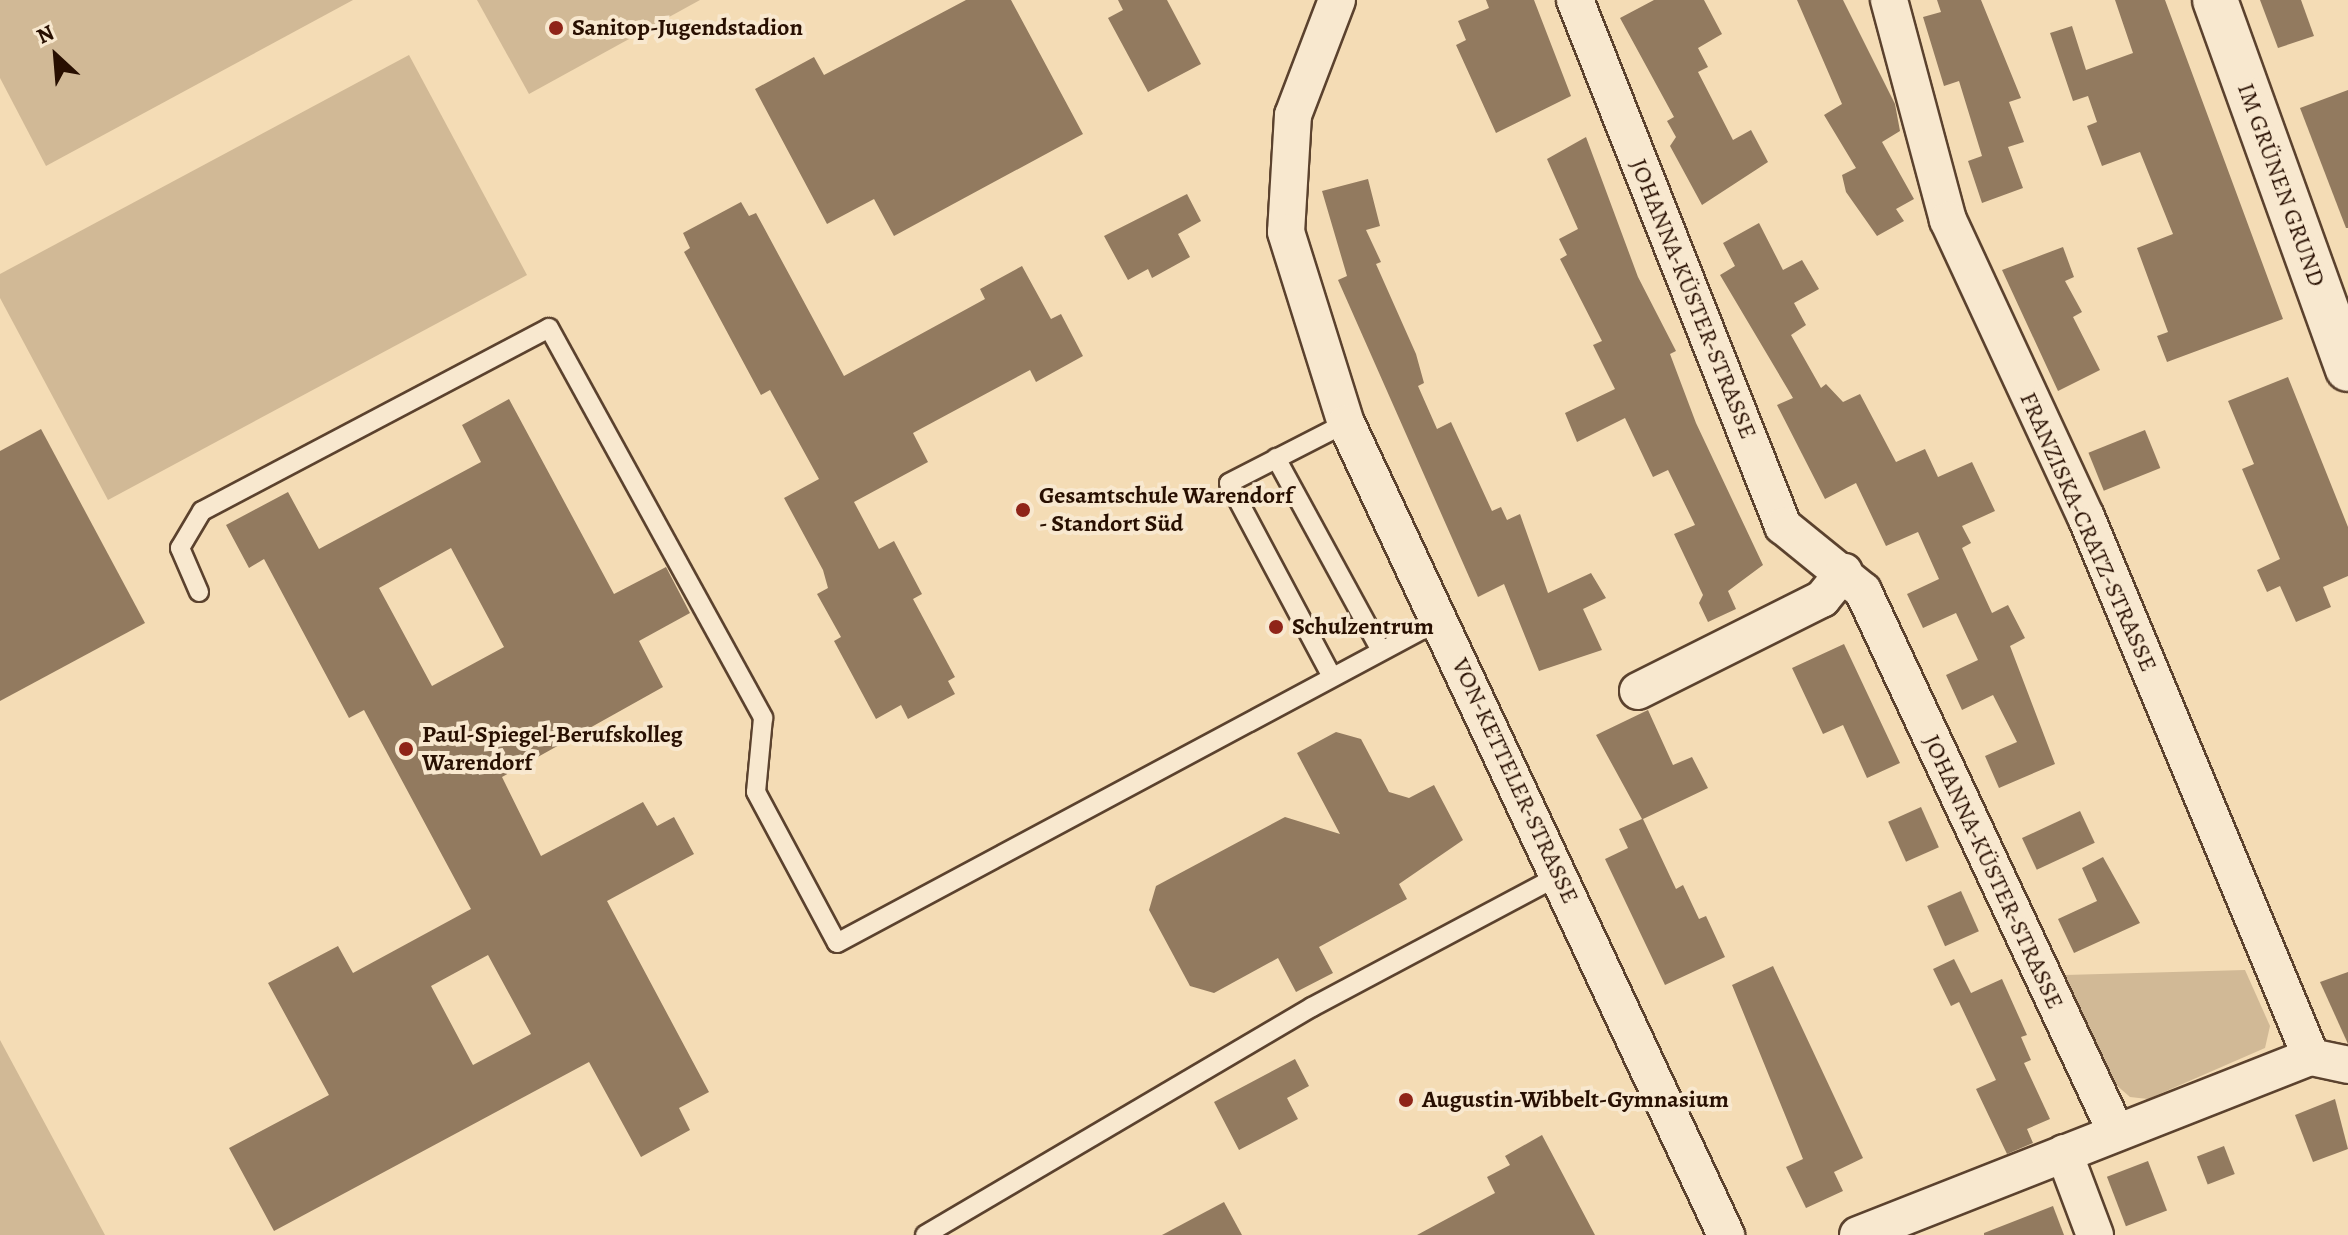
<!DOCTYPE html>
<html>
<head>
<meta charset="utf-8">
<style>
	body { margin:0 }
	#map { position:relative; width:2348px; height:1235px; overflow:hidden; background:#f4dcb5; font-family:Alegreya,serif }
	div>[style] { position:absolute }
	.green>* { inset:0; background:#d1b996 }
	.building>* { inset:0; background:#927a5f; transform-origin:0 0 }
	.roads { filter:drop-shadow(2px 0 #5b422e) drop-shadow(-2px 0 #5b422e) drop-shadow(0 2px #5b422e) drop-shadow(0 -2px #5b422e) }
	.service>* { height:18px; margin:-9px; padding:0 9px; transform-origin:9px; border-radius:9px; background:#f8e8cf }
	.minor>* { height:36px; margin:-18px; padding:0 18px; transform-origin:18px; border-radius:18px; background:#f8e8cf }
	.tertiary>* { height:44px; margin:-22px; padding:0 22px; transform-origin:22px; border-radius:22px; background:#f8e8cf }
	.dots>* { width:22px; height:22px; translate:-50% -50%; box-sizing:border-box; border:4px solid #f8e8cf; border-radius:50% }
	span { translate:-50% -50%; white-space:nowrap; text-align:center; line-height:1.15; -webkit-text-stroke:8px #f8e8cf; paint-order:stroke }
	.poi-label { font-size:24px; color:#280f01; font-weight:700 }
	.left { translate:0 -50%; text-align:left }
	.street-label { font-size:24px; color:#280f01 }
	.north { position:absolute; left:16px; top:16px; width:80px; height:80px; -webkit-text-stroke:6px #f8e8cf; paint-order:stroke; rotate:334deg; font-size:22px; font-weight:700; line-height:32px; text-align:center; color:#280f01 }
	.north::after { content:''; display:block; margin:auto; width:28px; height:36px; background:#280f01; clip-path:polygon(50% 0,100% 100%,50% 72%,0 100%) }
</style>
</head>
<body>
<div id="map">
	<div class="green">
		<i style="clip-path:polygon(0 0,353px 0,46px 166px,0 78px)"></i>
		<i style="clip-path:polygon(477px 0,700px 0,529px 94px)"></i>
		<i style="clip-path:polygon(409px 55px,527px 275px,108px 500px,0 298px,0 274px)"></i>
		<i style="clip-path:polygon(2245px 970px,2270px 1026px,2265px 1048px,2148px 1099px,2130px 1097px,2115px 1084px,2065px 975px)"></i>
		<i style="clip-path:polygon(0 1040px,105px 1235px,0 1235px)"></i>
	</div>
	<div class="building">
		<i style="clip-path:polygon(966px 0,1011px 0,1083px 134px,894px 236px,874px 199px,827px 224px,755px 89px,814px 57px,824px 75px)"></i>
		<i style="clip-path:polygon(1118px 0,1167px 0,1201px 64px,1148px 92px,1108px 18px,1123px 10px)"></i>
		<i style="clip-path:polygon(1486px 0,1534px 0,1571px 96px,1496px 133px,1456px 45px,1466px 40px,1458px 21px,1489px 8px)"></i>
		<i style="clip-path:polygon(1654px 0,1704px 0,1722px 34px,1698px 48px,1708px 67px,1698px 72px,1733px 140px,1751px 130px,1768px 162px,1702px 205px,1670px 146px,1676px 137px,1667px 121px,1674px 117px,1620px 18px)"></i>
		<i style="clip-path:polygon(1797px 0,1843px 0,1895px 104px,1900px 131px,1882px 142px,1914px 199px,1896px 209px,1904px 221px,1877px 236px,1846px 192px,1842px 175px,1856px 168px,1824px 115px,1842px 104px)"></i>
		<i style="clip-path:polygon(1937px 0,1981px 0,2021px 98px,2009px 102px,2024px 142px,2008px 147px,2023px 188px,1982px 203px,1968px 161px,1982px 156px,1959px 81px,1944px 86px,1923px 17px,1941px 12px)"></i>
		<i style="clip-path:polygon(2115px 0,2165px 0,2283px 319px,2167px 362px,2157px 336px,2168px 332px,2137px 248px,2173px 234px,2140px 152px,2102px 166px,2087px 126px,2097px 122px,2088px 96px,2073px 101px,2050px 33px,2072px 26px,2086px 70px,2133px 53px)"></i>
		<i style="clip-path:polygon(2260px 0,2301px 0,2314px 36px,2278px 48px)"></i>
		<i style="clip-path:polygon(2348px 90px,2348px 228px,2346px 228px,2300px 108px)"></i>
		<i style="clip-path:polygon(1586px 137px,1638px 277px,1676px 351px,1670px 354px,1696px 423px,1763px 565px,1728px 591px,1736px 609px,1708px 622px,1699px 603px,1703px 595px,1674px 534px,1695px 525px,1668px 470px,1653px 477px,1625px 418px,1577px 442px,1565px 413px,1615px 389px,1593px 345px,1602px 341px,1560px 259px,1567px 255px,1559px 239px,1578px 229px,1547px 159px)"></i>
		<i style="clip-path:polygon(1368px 179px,1380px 226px,1366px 230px,1381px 262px,1376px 264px,1416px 354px,1424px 383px,1418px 386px,1437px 429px,1451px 422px,1492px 511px,1501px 507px,1507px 520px,1520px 514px,1548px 593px,1591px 573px,1606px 598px,1583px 609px,1602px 650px,1539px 671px,1504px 584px,1478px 597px,1338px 280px,1347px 276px,1322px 191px)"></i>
		<i style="clip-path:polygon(1187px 194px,1201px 221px,1178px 234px,1190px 257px,1152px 278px,1148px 269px,1128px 280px,1104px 236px)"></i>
		<i style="clip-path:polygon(741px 202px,749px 216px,756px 213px,844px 376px,985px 299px,980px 289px,1022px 266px,1051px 319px,1061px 314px,1083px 356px,1036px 382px,1030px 370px,913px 433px,928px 462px,854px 502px,879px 549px,894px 541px,922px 594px,913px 599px,955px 677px,948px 681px,955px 694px,908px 719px,901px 705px,876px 719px,834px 641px,841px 637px,817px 594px,828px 588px,823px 570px,784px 498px,819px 479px,770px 390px,761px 395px,684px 252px,690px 248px,683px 233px)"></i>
		<i style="clip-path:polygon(1759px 223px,1783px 270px,1802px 260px,1819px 289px,1794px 303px,1806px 325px,1791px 335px,1821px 388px,1826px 384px,1843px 402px,1860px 394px,1896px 462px,1925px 449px,1938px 477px,1972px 462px,1995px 511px,1962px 526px,1971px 543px,1962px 548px,1992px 613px,2008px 605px,2025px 638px,2010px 646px,2055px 764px,1999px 788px,1985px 756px,2017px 742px,1993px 695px,1962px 710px,1946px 675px,1978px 660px,1956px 613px,1923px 628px,1907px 594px,1939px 579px,1918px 532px,1886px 546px,1856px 483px,1825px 499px,1777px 405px,1793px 398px,1720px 275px,1735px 266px,1723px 243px)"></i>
		<i style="clip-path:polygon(2063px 247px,2074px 277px,2065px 281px,2082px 312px,2073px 317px,2100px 370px,2058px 391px,2002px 270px)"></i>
		<i style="clip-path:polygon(2288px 377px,2348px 527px,2348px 576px,2323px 587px,2331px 607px,2296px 622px,2280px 586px,2267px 592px,2257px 570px,2280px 559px,2242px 469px,2254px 464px,2228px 401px)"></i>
		<i style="clip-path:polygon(evenodd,509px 399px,614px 594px,666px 567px,690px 613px,639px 641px,663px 687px,502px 777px,541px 856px,643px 802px,657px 826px,674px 817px,694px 854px,607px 901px,709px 1092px,679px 1108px,690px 1130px,641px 1157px,589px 1062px,274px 1231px,229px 1148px,329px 1095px,268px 983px,338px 946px,353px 973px,471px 909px,364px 710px,349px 718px,264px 559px,249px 568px,226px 525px,288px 492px,319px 549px,481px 462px,462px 425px,509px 399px,451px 548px,504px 647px,432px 686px,379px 588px,451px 548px,509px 399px,488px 955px,531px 1034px,473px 1065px,431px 986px,488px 955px)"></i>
		<i style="clip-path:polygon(41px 429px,145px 623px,0 701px,0 451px)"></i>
		<i style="left:2145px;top:430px;width:41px;height:61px;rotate:68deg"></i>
		<i style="clip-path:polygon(1844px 644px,1900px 763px,1867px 778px,1843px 725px,1823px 734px,1792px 668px)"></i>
		<i style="clip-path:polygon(1648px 710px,1673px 765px,1692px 757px,1708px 788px,1643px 819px,1676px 889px,1683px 885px,1699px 919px,1706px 916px,1725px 957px,1665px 985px,1605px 859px,1628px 848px,1619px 829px,1642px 819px,1596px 735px)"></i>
		<i style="clip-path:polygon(1336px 732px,1361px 739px,1389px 792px,1409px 798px,1434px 785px,1463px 840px,1399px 884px,1407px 899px,1319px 947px,1333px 973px,1296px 992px,1278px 958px,1214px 993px,1190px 986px,1149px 910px,1156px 886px,1285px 817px,1340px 834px,1297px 753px)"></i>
		<i style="left:1921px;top:807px;width:44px;height:36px;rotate:66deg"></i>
		<i style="left:2080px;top:811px;width:35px;height:64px;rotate:65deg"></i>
		<i style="clip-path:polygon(2103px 857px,2140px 923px,2074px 953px,2058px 919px,2097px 901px,2082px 868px)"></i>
		<i style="left:1961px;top:891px;width:44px;height:37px;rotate:66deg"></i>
		<i style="clip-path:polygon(1954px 959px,1971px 993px,2002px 979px,2027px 1035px,2021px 1037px,2031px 1060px,2024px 1063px,2050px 1119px,2027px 1129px,2033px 1143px,2007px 1154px,1976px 1089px,1996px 1080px,1959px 1002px,1951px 1006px,1933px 969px)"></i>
		<i style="clip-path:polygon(1773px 966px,1863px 1158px,1834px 1172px,1843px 1191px,1806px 1208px,1786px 1167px,1803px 1159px,1732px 985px)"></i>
		<i style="clip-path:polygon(2348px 972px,2348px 1044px,2320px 982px)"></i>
		<i style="clip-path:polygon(1295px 1059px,1309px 1086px,1287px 1098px,1298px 1119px,1239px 1150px,1214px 1102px)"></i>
		<i style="clip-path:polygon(2335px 1099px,2348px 1149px,2313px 1162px,2295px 1115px)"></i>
		<i style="clip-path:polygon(1542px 1135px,1595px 1235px,1417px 1235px,1495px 1193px,1487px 1177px,1510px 1165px,1505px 1156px)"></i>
		<i style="left:2224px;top:1146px;width:30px;height:29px;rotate:69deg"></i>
		<i style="left:2148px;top:1161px;width:53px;height:44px;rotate:69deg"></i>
		<i style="clip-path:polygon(1224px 1202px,1242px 1235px,1162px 1235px)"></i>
		<i style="clip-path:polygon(2053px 1206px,2064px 1235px,1984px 1235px,1984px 1233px)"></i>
	</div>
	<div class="roads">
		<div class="service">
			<i style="left:1276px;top:458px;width:217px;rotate:61.4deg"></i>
			<i style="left:199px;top:592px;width:48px;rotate:-113.4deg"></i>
			<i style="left:180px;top:548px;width:43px;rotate:-59.3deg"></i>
			<i style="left:202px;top:511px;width:392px;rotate:-27.8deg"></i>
			<i style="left:549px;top:328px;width:445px;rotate:61.2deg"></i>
			<i style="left:763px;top:718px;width:74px;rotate:95.4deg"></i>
			<i style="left:756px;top:792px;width:171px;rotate:61.8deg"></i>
			<i style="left:837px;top:943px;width:684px;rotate:-28.18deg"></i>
			<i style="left:1331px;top:675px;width:217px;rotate:-118deg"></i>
			<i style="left:1229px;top:483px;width:131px;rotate:-27.1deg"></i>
			<i style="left:925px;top:1235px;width:449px;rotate:-30.5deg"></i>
			<i style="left:1312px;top:1007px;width:279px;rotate:-28deg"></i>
		</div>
		<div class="minor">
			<i style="left:1337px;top:0;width:123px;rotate:110.9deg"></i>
			<i style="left:1293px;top:115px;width:117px;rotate:93.4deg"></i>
			<i style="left:1286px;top:232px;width:200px;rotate:72.6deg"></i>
			<i style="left:1346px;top:423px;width:897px;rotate:64.92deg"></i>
			<i style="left:1575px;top:0;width:566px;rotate:68.42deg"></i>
			<i style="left:1783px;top:526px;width:103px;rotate:39.1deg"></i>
			<i style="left:1863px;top:591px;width:597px;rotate:64.94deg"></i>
			<i style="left:1889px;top:0;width:228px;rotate:75deg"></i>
			<i style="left:1948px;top:220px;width:327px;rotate:65.1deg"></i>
			<i style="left:2086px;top:517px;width:585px;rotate:67.38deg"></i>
			<i style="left:1638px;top:691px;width:206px;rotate:-26.6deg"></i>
			<i style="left:1822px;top:599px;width:35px;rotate:-51deg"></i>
			<i style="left:2064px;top:1153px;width:88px;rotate:69.3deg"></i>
			<i style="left:1858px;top:1235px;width:487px;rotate:-21.5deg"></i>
			<i style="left:2311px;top:1057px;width:38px;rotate:12deg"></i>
		</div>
		<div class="tertiary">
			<i style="left:2215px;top:0;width:392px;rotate:70.2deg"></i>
		</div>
	</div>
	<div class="dots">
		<i style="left:556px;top:28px;background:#8f2418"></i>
		<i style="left:1023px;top:510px;background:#8f2418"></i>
		<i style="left:1276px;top:627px;background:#8f2418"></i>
		<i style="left:406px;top:749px;background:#8f2418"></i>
		<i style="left:1406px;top:1100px;background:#8f2418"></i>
	</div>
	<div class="poi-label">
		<span class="left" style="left:572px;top:28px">Sanitop-Jugendstadion</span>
		<span class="left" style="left:1039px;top:510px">Gesamtschule Warendorf<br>- Standort Süd</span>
		<span class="left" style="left:1292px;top:627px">Schulzentrum</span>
		<span class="left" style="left:422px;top:749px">Paul-Spiegel-Berufskolleg<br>Warendorf</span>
		<span class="left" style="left:1422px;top:1100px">Augustin-Wibbelt-Gymnasium</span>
	</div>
	<div class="street-label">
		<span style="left:2281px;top:185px;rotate:70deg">IM GRÜNEN GRUND</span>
		<span style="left:1693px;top:299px;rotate:68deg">JOHANNA-KÜSTER-STRASSE</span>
		<span style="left:2088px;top:532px;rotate:66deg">FRANZISKA-CRATZ-STRASSE</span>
		<span style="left:1515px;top:781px;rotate:65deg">VON-KETTELER-STRASSE</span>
		<span style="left:1993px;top:872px;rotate:65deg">JOHANNA-KÜSTER-STRASSE</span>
	</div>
	<div class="north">N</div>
</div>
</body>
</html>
